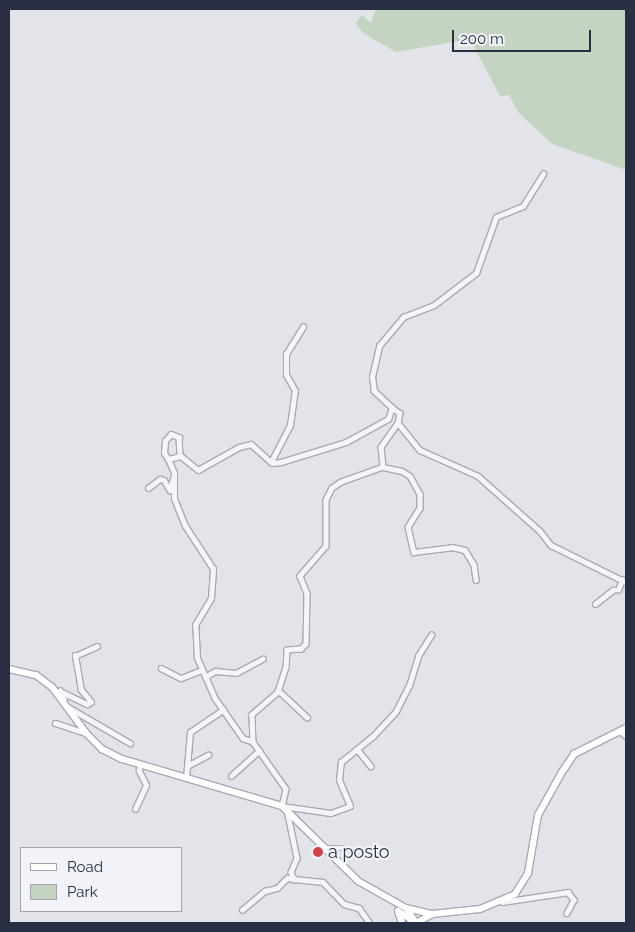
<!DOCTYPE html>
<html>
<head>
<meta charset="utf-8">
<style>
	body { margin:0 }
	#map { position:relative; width:635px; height:932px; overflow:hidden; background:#e2e4ea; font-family:Raleway,sans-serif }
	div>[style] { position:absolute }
	.green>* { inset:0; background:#c5d4c2 }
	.roads { filter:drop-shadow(1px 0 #a7aab5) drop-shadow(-1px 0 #a7aab5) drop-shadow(0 1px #a7aab5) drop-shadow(0 -1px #a7aab5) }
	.minor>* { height:4.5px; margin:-2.25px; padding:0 2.25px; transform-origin:2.25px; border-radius:2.25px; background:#f4f5f8 }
	.secondary>* { height:6px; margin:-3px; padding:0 3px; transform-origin:3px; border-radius:3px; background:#fff }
	.dots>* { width:14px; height:14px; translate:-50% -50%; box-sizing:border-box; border:2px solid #f1f3f8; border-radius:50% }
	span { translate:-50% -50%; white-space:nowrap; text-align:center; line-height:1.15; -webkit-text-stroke:4.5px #f1f3f8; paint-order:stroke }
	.poi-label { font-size:18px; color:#292f43 }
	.left { translate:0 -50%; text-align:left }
	.frame { position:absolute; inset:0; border:10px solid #292f43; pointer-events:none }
	.legend { position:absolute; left:20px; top:847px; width:162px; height:65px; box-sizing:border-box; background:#f1f3f8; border:1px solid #a1a5b0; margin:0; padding:6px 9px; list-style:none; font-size:15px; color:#292f43 }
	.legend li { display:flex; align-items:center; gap:10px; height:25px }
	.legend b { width:25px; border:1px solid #a1a5b0 }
	.scale { position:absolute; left:452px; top:30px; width:139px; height:22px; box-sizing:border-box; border:2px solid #292f43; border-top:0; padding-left:6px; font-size:15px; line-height:18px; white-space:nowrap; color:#292f43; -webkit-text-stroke:4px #f1f3f8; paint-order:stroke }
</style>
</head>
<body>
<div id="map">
	<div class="green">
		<i style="clip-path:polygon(376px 9px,626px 9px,626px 170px,552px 144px,518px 112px,509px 95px,500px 96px,470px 39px,396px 52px,363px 33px,356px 23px,362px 15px,371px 23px)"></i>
	</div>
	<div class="roads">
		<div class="minor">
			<i style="left:392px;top:408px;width:25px;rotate:-137deg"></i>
			<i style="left:374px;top:391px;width:14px;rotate:-98deg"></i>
			<i style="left:372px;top:377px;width:32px;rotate:-77deg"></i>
			<i style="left:379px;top:346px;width:38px;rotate:-50deg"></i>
			<i style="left:403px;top:317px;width:33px;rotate:-21deg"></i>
			<i style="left:434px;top:305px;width:53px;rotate:-37.3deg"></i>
			<i style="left:476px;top:273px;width:59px;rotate:-70.3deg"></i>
			<i style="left:496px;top:217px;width:29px;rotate:-22deg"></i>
			<i style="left:523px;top:206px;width:38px;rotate:-58deg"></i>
			<i style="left:398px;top:423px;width:35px;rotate:51deg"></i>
			<i style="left:420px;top:450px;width:64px;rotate:24.1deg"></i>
			<i style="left:478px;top:476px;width:83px;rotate:41.6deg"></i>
			<i style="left:540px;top:531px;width:18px;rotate:52deg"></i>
			<i style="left:551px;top:545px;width:84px;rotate:26.3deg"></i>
			<i style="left:169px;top:461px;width:9px;rotate:-122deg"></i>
			<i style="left:164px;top:453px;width:12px;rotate:-85deg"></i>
			<i style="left:165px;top:441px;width:9px;rotate:-49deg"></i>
			<i style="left:171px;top:434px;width:9px;rotate:21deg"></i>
			<i style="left:179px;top:437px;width:19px;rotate:87deg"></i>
			<i style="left:271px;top:462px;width:42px;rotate:-62.8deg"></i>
			<i style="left:290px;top:425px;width:34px;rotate:-82deg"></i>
			<i style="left:295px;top:391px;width:18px;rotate:-119deg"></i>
			<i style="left:286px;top:375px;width:21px;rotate:-90deg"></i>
			<i style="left:286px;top:354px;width:32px;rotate:-58deg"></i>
			<i style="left:383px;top:467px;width:19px;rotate:12deg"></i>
			<i style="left:402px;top:471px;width:9px;rotate:32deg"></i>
			<i style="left:410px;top:476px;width:21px;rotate:61deg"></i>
			<i style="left:420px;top:494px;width:14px;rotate:90deg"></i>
			<i style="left:420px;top:508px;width:22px;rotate:122deg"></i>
			<i style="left:408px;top:527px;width:26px;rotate:77deg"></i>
			<i style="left:414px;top:552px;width:38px;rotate:-7deg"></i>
			<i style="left:452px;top:547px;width:13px;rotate:13deg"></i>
			<i style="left:465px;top:550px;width:17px;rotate:59deg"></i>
			<i style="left:474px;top:565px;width:15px;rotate:82deg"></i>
			<i style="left:148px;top:488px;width:15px;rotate:-37deg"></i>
			<i style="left:160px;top:479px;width:4px;rotate:14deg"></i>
			<i style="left:164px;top:480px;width:12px;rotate:59deg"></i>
			<i style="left:170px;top:490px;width:12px;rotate:-76deg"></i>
			<i style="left:595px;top:604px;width:23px;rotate:-38deg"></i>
			<i style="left:613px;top:590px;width:5px"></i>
			<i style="left:618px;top:590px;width:11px;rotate:-68deg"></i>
			<i style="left:161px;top:668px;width:22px;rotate:27deg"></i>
			<i style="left:181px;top:678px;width:22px;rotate:-21deg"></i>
			<i style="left:205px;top:677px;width:12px;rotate:-31deg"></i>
			<i style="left:215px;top:671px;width:21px;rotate:5deg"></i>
			<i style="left:236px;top:673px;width:30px;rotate:-28deg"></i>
			<i style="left:278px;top:690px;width:40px;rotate:43deg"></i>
			<i style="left:64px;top:699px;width:9px;rotate:-117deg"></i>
			<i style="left:60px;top:691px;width:30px;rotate:26deg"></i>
			<i style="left:87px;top:704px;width:4px;rotate:-27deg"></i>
			<i style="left:91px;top:702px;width:16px;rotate:-130deg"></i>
			<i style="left:81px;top:690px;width:35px;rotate:-100deg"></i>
			<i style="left:75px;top:656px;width:24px;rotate:-24deg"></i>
			<i style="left:68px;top:707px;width:72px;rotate:30.1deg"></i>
			<i style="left:55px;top:723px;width:33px;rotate:18deg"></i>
			<i style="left:620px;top:731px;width:8px;rotate:40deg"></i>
			<i style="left:253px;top:742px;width:10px;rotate:-163deg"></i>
			<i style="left:243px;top:739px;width:49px;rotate:-125deg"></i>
			<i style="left:215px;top:699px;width:45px;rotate:-113.7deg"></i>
			<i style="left:197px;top:658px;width:33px;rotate:-93deg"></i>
			<i style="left:195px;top:625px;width:31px;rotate:-59deg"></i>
			<i style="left:211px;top:598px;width:29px;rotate:-86deg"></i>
			<i style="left:213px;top:569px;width:51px;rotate:-123.1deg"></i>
			<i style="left:185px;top:526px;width:29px;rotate:-112deg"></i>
			<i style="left:174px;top:499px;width:26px;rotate:-90deg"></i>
			<i style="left:174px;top:473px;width:15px;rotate:-113deg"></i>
			<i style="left:168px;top:459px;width:13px;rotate:-13deg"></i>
			<i style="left:181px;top:456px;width:22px;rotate:39deg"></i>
			<i style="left:198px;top:470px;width:47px;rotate:-29.3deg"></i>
			<i style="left:239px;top:447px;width:12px;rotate:-14deg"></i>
			<i style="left:251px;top:444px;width:28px;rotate:42deg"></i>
			<i style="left:272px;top:463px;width:9px;rotate:-6deg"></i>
			<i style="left:281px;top:462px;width:68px;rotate:-17.1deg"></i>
			<i style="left:346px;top:442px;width:48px;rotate:-28.7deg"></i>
			<i style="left:388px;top:419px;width:12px;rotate:-70deg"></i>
			<i style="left:392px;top:408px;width:9px;rotate:32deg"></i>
			<i style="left:400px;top:413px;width:10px;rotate:101deg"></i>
			<i style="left:398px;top:423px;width:29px;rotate:125deg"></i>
			<i style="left:381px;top:447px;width:20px;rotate:84deg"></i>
			<i style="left:383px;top:467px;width:45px;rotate:160.3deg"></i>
			<i style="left:341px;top:482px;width:11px;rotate:146deg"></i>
			<i style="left:332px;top:488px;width:13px;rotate:117deg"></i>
			<i style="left:326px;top:500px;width:46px;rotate:90deg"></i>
			<i style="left:326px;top:546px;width:40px;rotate:131deg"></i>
			<i style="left:300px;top:576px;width:18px;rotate:68deg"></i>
			<i style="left:307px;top:593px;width:51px;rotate:91.1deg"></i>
			<i style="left:306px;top:644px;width:7px;rotate:135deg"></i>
			<i style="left:301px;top:649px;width:14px;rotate:176deg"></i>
			<i style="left:287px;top:650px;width:17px;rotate:93deg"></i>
			<i style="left:286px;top:667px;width:26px;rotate:108deg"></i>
			<i style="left:278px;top:692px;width:35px;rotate:139deg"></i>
			<i style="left:252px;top:715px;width:27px;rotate:88deg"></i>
			<i style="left:253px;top:742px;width:57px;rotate:54.9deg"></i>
			<i style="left:286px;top:789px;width:17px;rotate:103deg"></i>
			<i style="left:282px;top:806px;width:49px;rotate:8.1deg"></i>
			<i style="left:331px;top:813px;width:20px;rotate:-20deg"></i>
			<i style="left:350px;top:806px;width:28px;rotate:-113deg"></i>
			<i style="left:339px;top:780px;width:18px;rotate:-84deg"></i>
			<i style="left:341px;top:762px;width:41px;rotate:-39.1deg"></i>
			<i style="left:373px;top:736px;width:34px;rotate:-47deg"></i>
			<i style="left:396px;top:711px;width:28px;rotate:-63deg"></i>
			<i style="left:409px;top:686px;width:31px;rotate:-73deg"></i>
			<i style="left:418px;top:656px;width:25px;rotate:-58deg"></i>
			<i style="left:357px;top:749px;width:22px;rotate:51deg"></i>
			<i style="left:187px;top:766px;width:24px;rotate:-28deg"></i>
			<i style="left:231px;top:776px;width:38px;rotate:-42deg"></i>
			<i style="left:186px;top:778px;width:46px;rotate:-85deg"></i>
			<i style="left:190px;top:732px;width:40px;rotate:-34deg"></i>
			<i style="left:135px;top:809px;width:26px;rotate:-65deg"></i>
			<i style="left:146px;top:785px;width:16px;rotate:-117deg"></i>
			<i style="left:139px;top:771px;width:6px;rotate:-81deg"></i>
			<i style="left:287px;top:810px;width:49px;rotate:78.2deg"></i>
			<i style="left:297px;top:858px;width:15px;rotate:113deg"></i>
			<i style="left:291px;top:872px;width:8px;rotate:67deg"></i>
			<i style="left:294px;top:879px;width:29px;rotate:6deg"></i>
			<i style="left:323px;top:882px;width:30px;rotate:46deg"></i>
			<i style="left:344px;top:904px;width:16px;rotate:15deg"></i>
			<i style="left:359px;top:908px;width:19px;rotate:54deg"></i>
			<i style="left:325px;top:848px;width:17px"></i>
			<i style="left:502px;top:902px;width:67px;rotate:-8.6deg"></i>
			<i style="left:568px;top:892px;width:10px;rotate:53deg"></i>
			<i style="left:574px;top:900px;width:15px;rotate:118deg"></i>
			<i style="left:242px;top:910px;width:30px;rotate:-40deg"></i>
			<i style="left:265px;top:891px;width:12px;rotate:-14deg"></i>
			<i style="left:277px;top:888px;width:14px;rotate:-45deg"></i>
			<i style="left:287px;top:878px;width:7px;rotate:8deg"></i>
		</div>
		<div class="secondary">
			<i style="left:9px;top:669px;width:28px;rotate:13deg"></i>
			<i style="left:36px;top:675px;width:20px;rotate:37deg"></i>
			<i style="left:52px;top:687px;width:57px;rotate:53.5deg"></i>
			<i style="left:86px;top:733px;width:23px;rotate:45deg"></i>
			<i style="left:102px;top:749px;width:22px;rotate:27deg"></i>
			<i style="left:122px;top:759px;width:167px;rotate:16.4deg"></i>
			<i style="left:282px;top:806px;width:107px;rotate:44.6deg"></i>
			<i style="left:358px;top:881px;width:55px;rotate:29.4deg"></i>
			<i style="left:406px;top:908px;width:27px;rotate:13deg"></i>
			<i style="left:398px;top:911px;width:22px;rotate:34deg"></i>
			<i style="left:416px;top:923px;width:17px;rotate:-123deg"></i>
			<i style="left:398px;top:911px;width:13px;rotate:72deg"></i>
			<i style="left:416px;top:923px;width:18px;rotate:-29deg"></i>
			<i style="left:432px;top:914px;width:48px;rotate:-5.9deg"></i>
			<i style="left:480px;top:909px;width:38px;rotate:-23deg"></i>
			<i style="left:515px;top:894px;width:25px;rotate:-58deg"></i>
			<i style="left:528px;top:873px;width:59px;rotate:-80.2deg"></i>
			<i style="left:538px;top:815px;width:49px;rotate:-60.8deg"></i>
			<i style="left:562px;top:772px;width:22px;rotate:-56deg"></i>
			<i style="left:574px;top:754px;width:58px;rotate:-26.6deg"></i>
		</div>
	</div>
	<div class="dots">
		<i style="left:318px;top:852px;background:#d14548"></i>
	</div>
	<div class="poi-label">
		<span class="left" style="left:328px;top:852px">a posto</span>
	</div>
	<div class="frame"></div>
	<ul class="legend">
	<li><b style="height:6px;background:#fff"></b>Road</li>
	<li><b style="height:14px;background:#c5d4c2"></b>Park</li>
	</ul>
	<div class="scale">200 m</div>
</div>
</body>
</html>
